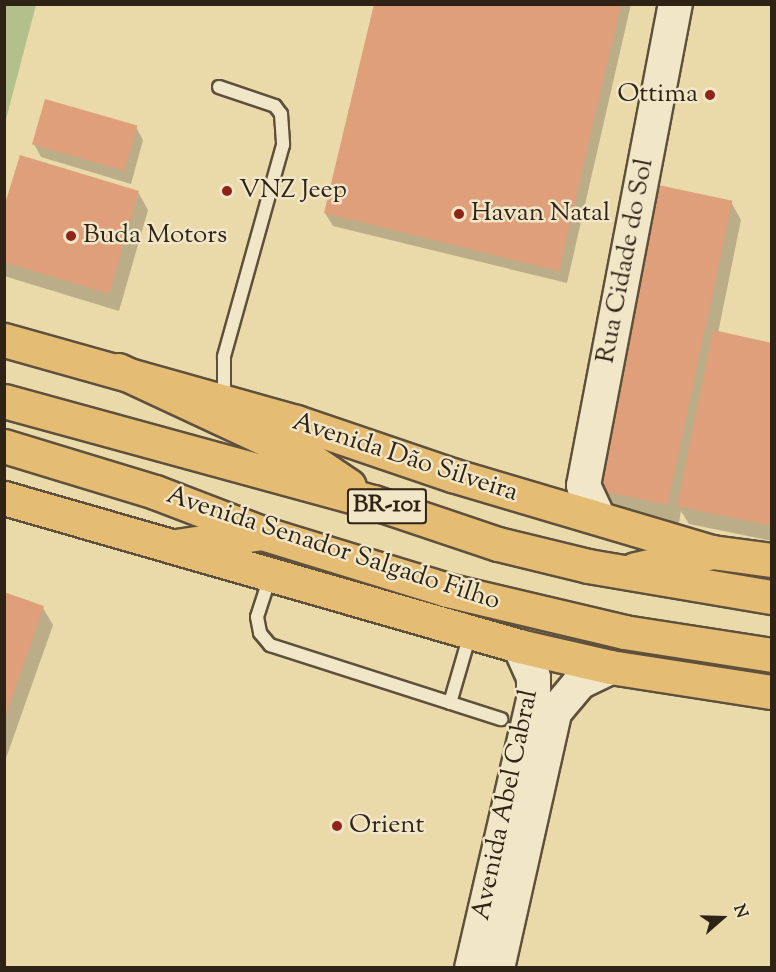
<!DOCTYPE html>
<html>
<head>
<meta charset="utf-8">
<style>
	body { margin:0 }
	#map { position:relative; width:776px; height:972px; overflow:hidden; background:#ead9a9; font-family:"Sorts Mill Goudy",serif }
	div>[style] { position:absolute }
	.green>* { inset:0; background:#b3c08b }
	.shadow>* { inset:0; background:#0003 }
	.building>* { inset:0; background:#de9f7a; transform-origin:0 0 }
	.roads { filter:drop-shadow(2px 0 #5e503b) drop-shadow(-2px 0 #5e503b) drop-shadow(0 2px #5e503b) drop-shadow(0 -2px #5e503b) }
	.service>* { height:12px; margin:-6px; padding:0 6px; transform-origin:6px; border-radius:6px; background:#f1e6c7 }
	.secondary>* { height:33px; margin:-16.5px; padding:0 16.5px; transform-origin:16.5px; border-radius:16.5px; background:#f1e6c7 }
	.primary>* { height:33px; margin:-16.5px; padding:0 16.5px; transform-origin:16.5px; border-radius:16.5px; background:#e5bc74 }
	.trunk>* { height:33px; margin:-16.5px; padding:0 16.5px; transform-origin:16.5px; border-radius:16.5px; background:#e5bc74 }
	.dots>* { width:16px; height:16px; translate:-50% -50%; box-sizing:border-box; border:3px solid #f1e6c7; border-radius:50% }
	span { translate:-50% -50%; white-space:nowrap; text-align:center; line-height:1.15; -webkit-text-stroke:5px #f1e6c7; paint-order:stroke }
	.shield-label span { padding:2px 4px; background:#f1e6c7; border:2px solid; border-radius:4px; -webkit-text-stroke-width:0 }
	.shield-label { font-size:24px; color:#2f2316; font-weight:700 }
	.poi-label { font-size:26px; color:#2f2316 }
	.right { translate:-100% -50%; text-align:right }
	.left { translate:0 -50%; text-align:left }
	.street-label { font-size:26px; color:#2f2316 }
	.frame { position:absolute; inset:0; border:6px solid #2f2316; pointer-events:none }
	.north { position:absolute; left:692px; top:888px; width:60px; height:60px; -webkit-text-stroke:4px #f1e6c7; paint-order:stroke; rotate:70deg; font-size:16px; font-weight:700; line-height:24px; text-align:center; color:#2f2316 }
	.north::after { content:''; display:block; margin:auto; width:21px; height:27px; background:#2f2316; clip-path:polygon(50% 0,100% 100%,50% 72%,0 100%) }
</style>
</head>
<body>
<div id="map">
	<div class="green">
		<i style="clip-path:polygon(5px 4px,36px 5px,5px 123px,4px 5px)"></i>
	</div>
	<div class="shadow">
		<i style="clip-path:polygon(375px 4px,631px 4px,567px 283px,333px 226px,325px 213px)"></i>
		<i style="clip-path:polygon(136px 127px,143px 140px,131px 184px,41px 157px,34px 144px)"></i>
		<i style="clip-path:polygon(138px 192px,148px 210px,119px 311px,4px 276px,4px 212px)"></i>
		<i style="clip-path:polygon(731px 202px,741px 220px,718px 333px,772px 344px,772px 541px,689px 524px,681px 511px,679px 523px,606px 507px,596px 490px)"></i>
		<i style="clip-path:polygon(4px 594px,43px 608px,53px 625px,4px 764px)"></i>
	</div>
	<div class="building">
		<i style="clip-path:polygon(374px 4px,621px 4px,559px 271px,324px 213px)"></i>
		<i style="left:45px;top:99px;width:96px;height:47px;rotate:16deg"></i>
		<i style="clip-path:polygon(20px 155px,139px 191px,109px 294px,4px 262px,4px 207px)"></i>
		<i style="left:658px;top:185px;width:76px;height:311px;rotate:12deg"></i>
		<i style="clip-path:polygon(713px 330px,772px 343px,772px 526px,677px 506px)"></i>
		<i style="clip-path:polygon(4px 592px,44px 606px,5px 718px,4px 718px)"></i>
	</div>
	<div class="roads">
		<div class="service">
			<i style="left:219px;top:87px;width:59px;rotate:18.7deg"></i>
			<i style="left:275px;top:106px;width:10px;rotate:53deg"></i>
			<i style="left:281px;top:114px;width:31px;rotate:86deg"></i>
			<i style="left:283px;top:145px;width:220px;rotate:105.6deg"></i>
			<i style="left:224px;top:357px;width:43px;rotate:90deg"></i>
			<i style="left:270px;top:577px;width:42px;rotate:108deg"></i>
			<i style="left:257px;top:617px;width:16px;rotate:79deg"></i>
			<i style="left:260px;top:633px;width:16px;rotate:50deg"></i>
			<i style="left:270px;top:645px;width:243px;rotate:17.8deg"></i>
			<i style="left:450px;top:703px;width:72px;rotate:-73.8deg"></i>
		</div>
		<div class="secondary">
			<i style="left:597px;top:515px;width:33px;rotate:-115deg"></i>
			<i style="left:583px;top:485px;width:490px;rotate:-79.2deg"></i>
			<i style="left:471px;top:968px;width:276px;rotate:-77deg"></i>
			<i style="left:533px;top:699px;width:22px;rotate:-90deg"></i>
			<i style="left:533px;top:677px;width:34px;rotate:-114deg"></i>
			<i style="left:497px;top:968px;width:262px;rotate:-77.4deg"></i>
			<i style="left:554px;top:712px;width:39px;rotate:-50deg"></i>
			<i style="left:579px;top:682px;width:34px;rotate:-26deg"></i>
		</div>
		<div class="primary">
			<i style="left:4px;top:340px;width:303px;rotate:15.7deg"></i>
			<i style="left:296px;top:422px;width:165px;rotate:18.8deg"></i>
			<i style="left:452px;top:475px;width:271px;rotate:16.5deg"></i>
			<i style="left:712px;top:552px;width:61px;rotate:7.6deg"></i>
			<i style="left:4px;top:498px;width:536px;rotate:16.03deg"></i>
			<i style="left:519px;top:646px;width:93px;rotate:13deg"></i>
			<i style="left:610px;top:667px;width:164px;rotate:8.8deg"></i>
		</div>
		<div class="trunk">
			<i style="left:118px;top:370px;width:213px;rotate:25deg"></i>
			<i style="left:311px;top:460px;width:46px;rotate:34.4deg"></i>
			<i style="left:4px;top:401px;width:383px;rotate:15.3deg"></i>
			<i style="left:373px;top:502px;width:132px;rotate:18.6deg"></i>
			<i style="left:498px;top:544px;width:93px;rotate:13.7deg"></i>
			<i style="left:588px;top:566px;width:187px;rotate:9.6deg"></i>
			<i style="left:4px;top:446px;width:158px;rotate:16.9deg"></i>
			<i style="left:155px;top:492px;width:115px;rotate:21deg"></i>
			<i style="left:262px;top:533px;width:194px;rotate:17.1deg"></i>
			<i style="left:447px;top:590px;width:182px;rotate:13.3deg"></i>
			<i style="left:624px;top:632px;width:150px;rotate:8.8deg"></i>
			<i style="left:176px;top:546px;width:87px;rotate:-8.6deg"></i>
			<i style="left:635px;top:569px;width:79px;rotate:-12.4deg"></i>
		</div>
	</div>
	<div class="dots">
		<i style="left:710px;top:95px;background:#8f2418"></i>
		<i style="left:227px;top:191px;background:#8f2418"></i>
		<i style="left:459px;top:214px;background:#8f2418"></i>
		<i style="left:71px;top:236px;background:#8f2418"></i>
		<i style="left:337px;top:826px;background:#8f2418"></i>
	</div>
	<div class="shield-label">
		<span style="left:387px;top:506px">BR-101</span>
	</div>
	<div class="poi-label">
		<span class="right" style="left:698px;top:95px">Ottima</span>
		<span class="left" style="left:239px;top:191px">VNZ Jeep</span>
		<span class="left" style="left:471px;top:214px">Havan Natal</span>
		<span class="left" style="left:83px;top:236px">Buda Motors</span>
		<span class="left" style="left:349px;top:826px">Orient</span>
	</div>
	<div class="street-label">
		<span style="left:626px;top:261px;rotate:-79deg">Rua Cidade do Sol</span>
		<span style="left:405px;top:458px;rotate:18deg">Avenida Dão Silveira</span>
		<span style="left:333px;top:549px;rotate:18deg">Avenida Senador Salgado Filho</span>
		<span style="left:506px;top:805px;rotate:-78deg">Avenida Abel Cabral</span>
	</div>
	<div class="frame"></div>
	<div class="north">N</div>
</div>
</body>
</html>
